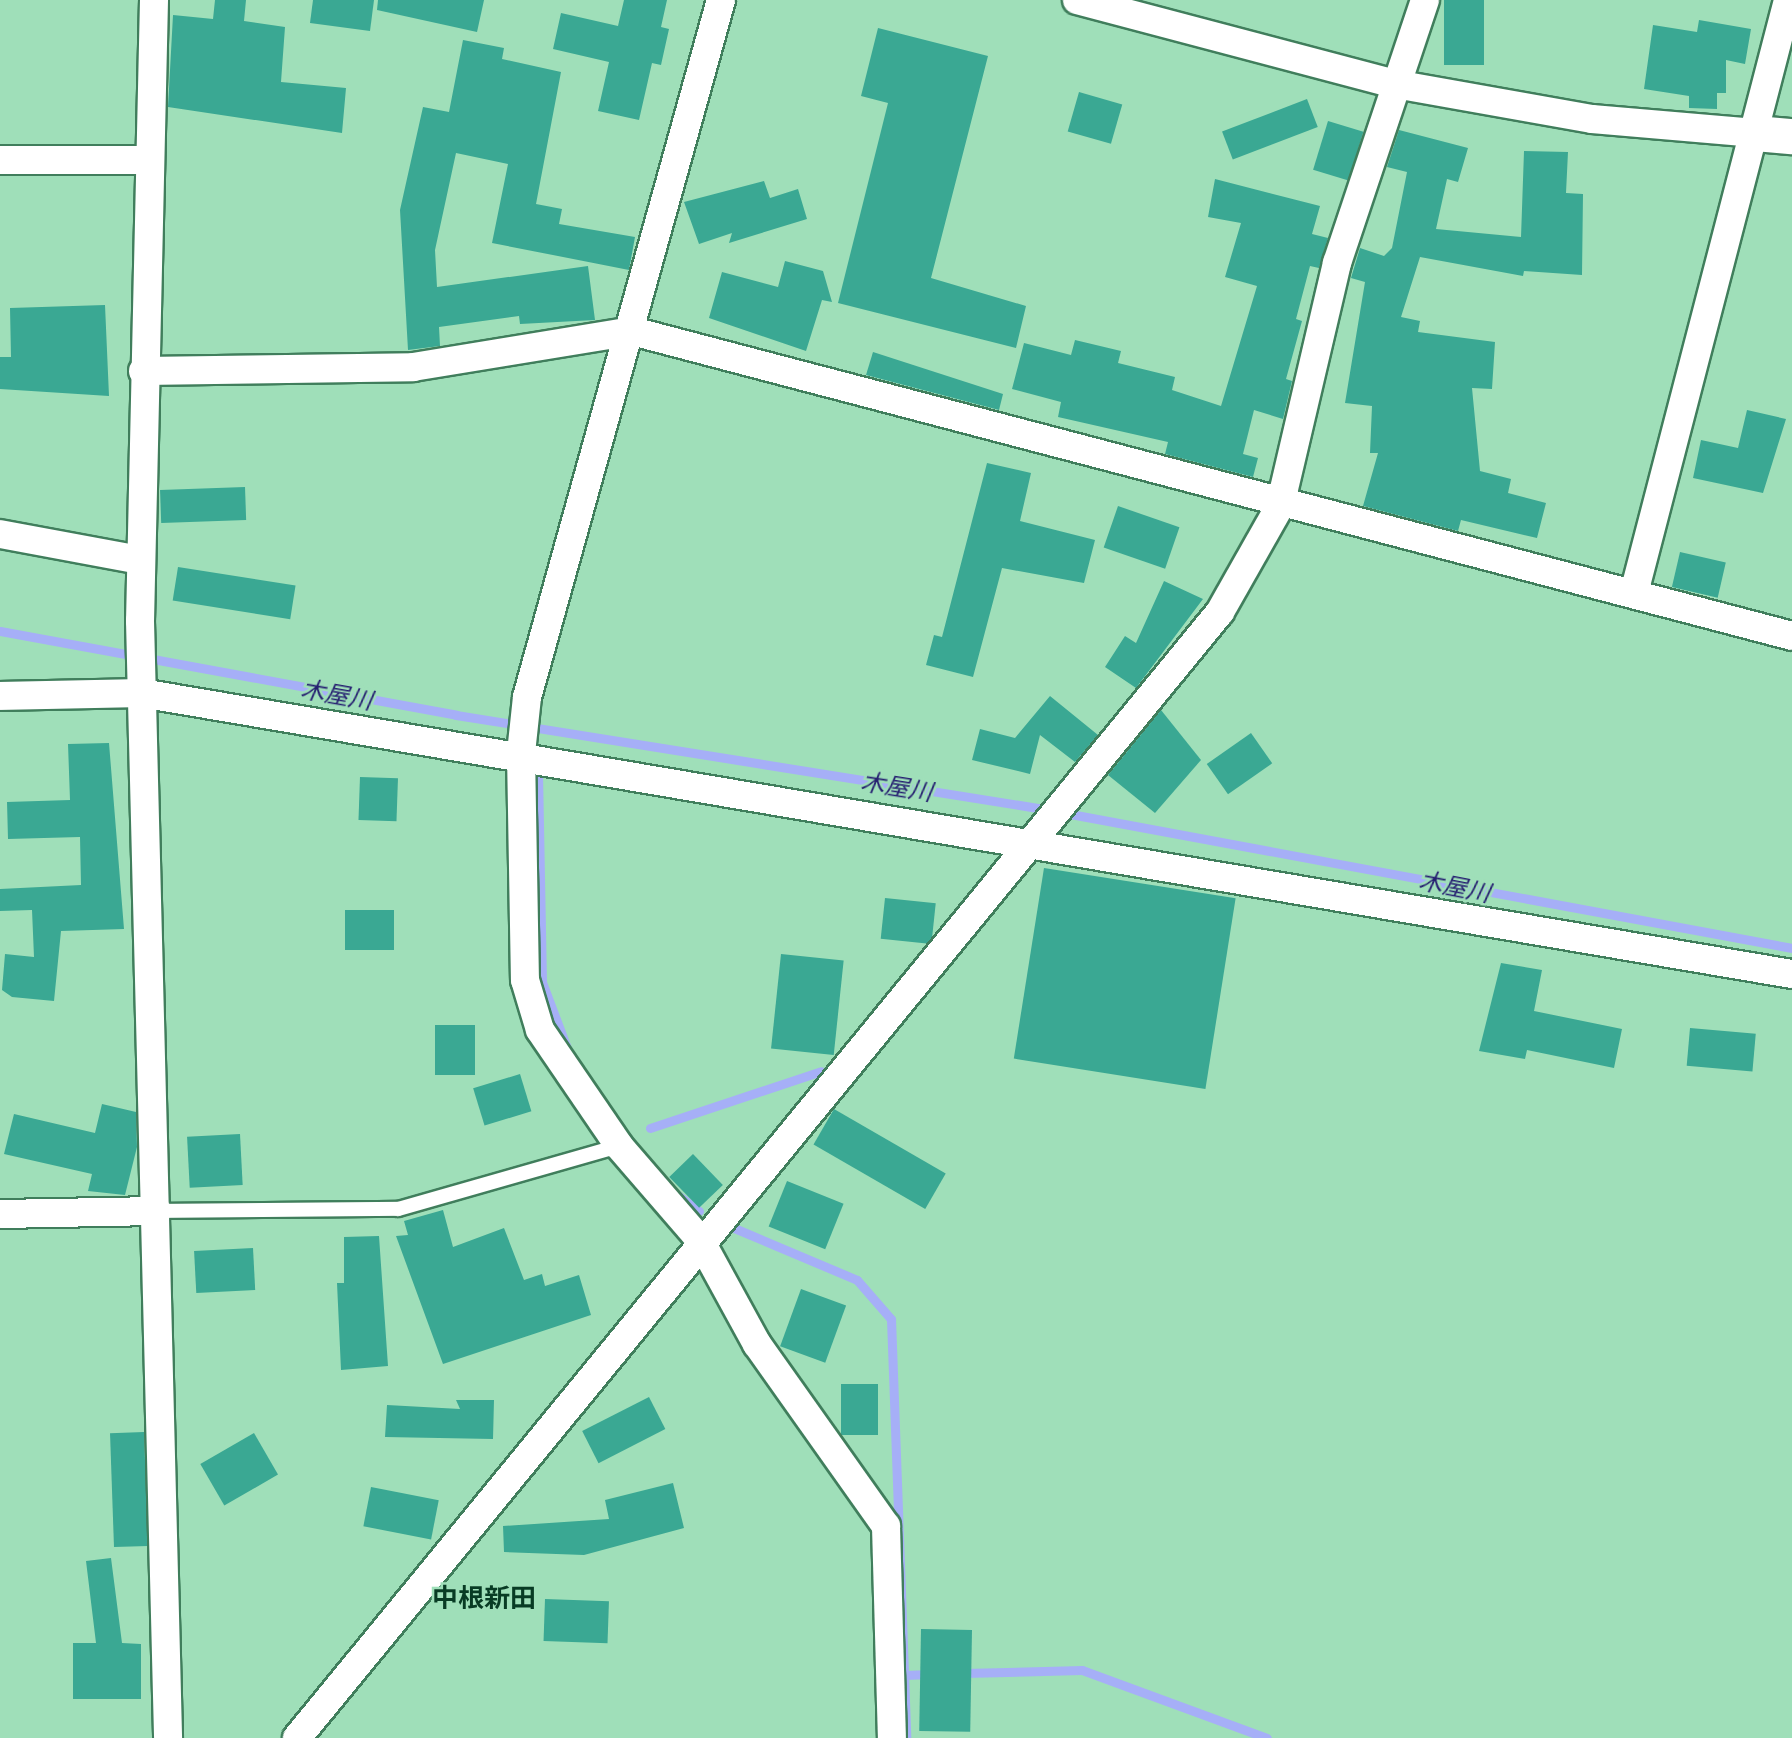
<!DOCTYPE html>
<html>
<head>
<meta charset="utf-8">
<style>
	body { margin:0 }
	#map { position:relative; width:1792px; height:1738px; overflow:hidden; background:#9fdfb9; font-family:Literata,"Noto Sans JP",serif }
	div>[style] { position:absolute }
	.stream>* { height:9px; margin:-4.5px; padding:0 4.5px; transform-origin:4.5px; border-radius:4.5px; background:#a6aff7 }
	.building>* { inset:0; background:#3aa893; transform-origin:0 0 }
	.roads { filter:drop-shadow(2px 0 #407e5c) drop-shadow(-2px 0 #407e5c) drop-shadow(0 2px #407e5c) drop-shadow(0 -2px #407e5c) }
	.service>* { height:14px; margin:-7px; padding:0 7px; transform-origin:7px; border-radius:7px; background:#fff }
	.minor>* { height:28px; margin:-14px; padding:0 14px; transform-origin:14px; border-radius:14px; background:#fff }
	.tertiary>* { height:35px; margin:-17.5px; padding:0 17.5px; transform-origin:17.5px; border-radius:17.5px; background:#fff }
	span { translate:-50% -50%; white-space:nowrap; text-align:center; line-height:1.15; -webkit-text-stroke:5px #9fdfb9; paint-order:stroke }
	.water-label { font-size:24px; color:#262071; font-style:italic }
	.quarter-label { font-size:26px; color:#083b24; font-weight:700 }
</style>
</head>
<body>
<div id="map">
	<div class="stream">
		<i style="left:0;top:631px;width:464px;rotate:10.4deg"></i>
		<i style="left:456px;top:715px;width:589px;rotate:9.08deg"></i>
		<i style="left:1038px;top:808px;width:767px;rotate:10.52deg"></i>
		<i style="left:538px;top:773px;width:209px;rotate:88.9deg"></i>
		<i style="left:542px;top:982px;width:71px;rotate:69.3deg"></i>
		<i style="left:650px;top:1128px;width:180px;rotate:-18.4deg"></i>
		<i style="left:675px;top:1193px;width:30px;rotate:37deg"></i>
		<i style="left:727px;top:1225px;width:141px;rotate:22.9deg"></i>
		<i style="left:857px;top:1280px;width:52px;rotate:48.9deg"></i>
		<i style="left:891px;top:1319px;width:419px;rotate:87.9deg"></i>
		<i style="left:963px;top:1673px;width:119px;rotate:-1.4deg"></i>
		<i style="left:1082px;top:1670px;width:197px;rotate:20.2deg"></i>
		<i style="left:904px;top:1675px;width:27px;rotate:-2deg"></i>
	</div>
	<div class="building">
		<i style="clip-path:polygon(215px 0,246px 0,244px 21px,285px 27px,281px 82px,346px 88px,342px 133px,168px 107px,173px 15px,213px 19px)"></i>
		<i style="clip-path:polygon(313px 0,374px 0,370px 31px,310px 23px)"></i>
		<i style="clip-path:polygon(378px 0,484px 0,477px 32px,377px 10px)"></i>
		<i style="clip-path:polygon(624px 0,667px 0,661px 27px,669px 29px,661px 65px,652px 63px,639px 120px,598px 111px,609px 62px,553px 49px,561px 13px,618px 26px)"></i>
		<i style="left:1444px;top:0;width:40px;height:65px"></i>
		<i style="clip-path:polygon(1699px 20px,1751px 29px,1745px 64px,1726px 60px,1726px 93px,1717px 93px,1717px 109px,1689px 108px,1689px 96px,1644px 89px,1653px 25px,1697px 32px)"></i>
		<i style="clip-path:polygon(878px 28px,988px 56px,931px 278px,1026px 306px,1016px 348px,838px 303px,888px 103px,861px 96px)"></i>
		<i style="clip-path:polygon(463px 40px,504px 48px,502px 59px,561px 72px,536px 204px,562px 209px,559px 224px,635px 237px,629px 270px,492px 243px,508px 164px,456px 153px,435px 250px,437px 287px,588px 266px,595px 320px,520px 324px,519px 316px,439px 327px,440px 346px,408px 350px,400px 210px,423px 107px,449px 112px)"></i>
		<i style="left:1079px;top:92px;width:45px;height:41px;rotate:16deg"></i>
		<i style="left:1307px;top:99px;width:30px;height:91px;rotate:69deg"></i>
		<i style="left:1328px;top:121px;width:37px;height:51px;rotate:17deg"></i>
		<i style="clip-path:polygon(1399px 130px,1468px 148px,1458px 182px,1447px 179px,1436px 229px,1521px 237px,1524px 151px,1568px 152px,1566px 193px,1583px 194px,1582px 275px,1524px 271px,1523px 276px,1420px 257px,1401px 317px,1420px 321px,1418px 332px,1495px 342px,1492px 389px,1472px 388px,1480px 471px,1511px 479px,1508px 493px,1546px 503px,1537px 538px,1461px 520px,1458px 531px,1363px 506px,1378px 453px,1370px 453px,1372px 406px,1345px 403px,1365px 282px,1351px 278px,1360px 248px,1384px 256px,1392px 248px,1407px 172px,1387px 167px)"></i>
		<i style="clip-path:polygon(1215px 179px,1320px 206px,1312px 234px,1328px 238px,1319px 268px,1310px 266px,1296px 319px,1302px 321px,1286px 379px,1292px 381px,1283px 419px,1254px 410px,1243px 454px,1258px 458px,1253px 477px,1165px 454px,1168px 442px,1058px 417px,1061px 402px,1012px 389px,1024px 343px,1071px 355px,1075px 340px,1121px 351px,1118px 363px,1175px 377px,1172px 390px,1221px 406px,1257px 286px,1225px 277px,1241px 223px,1208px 217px)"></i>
		<i style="clip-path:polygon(764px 181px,770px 198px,798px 189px,807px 219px,729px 243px,732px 233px,699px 244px,684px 202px)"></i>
		<i style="clip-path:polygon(785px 261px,823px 271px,832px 302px,822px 300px,806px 351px,709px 318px,722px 272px,778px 287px)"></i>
		<i style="clip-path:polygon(105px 305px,109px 396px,0 389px,0 357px,11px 357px,10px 308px)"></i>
		<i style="clip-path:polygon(873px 352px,1003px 394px,999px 410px,866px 375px)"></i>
		<i style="clip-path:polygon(1747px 410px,1786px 419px,1763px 493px,1693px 478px,1701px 440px,1738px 448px)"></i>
		<i style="clip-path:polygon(987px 463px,1031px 473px,1020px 521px,1095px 540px,1084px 583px,1002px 568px,973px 677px,926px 665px,934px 635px,942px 637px)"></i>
		<i style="left:245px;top:487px;width:33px;height:85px;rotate:88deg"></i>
		<i style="left:1118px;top:506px;width:65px;height:44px;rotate:19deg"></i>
		<i style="left:1680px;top:552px;width:47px;height:36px;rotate:13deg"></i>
		<i style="left:178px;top:567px;width:119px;height:34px;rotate:9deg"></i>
		<i style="clip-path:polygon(1164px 581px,1203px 599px,1136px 688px,1105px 667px,1125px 636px,1136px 643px)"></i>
		<i style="clip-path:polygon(1050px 696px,1098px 735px,1075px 762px,1040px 735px,1030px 774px,972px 760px,980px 729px,1015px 738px)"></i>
		<i style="clip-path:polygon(1161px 710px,1201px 760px,1155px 813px,1108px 775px)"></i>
		<i style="left:1251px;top:733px;width:37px;height:54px;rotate:55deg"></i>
		<i style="clip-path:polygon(109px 743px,124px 929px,61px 931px,54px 1001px,12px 997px,2px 990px,5px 954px,34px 957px,32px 910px,0 911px,0 889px,81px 885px,80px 837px,8px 839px,7px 802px,70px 800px,68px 744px)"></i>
		<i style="left:360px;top:777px;width:38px;height:43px;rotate:2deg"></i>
		<i style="left:1044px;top:868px;width:194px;height:193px;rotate:9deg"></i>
		<i style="left:885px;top:898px;width:51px;height:41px;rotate:6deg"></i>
		<i style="left:345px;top:910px;width:49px;height:40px"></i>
		<i style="left:781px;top:954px;width:63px;height:95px;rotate:6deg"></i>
		<i style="clip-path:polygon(1501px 963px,1542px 970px,1534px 1011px,1622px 1029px,1614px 1068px,1527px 1050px,1525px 1059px,1479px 1051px)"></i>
		<i style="left:435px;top:1025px;width:40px;height:50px"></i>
		<i style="left:1690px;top:1028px;width:66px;height:38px;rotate:5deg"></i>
		<i style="left:520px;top:1074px;width:39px;height:49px;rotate:73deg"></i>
		<i style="clip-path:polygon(102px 1104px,136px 1112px,137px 1147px,125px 1195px,88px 1191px,92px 1174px,4px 1154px,14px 1114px,95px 1133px)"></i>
		<i style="left:834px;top:1109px;width:129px;height:41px;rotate:30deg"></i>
		<i style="left:240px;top:1134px;width:51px;height:53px;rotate:87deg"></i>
		<i style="left:693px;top:1154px;width:43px;height:33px;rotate:46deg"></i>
		<i style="left:787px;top:1181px;width:61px;height:49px;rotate:22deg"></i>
		<i style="clip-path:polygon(443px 1210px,453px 1247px,504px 1228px,524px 1280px,542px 1274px,545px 1286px,579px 1275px,591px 1315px,443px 1364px,396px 1236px,408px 1235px,404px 1221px)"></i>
		<i style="clip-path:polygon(379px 1236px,388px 1366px,341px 1370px,337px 1283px,344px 1283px,344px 1237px)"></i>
		<i style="left:253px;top:1248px;width:42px;height:59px;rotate:87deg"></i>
		<i style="left:801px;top:1289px;width:48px;height:61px;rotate:20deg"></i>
		<i style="left:841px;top:1384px;width:37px;height:51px"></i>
		<i style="left:649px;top:1397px;width:36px;height:75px;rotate:63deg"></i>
		<i style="clip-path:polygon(456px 1400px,494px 1400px,493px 1439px,385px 1437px,387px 1405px,460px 1409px)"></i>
		<i style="left:144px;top:1432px;width:114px;height:34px;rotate:88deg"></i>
		<i style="left:254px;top:1433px;width:48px;height:62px;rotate:60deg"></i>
		<i style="clip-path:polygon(673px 1483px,684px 1528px,584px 1555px,504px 1552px,503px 1526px,609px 1519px,605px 1500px)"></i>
		<i style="left:371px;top:1487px;width:69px;height:40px;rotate:11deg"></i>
		<i style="clip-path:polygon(111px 1558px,122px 1643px,141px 1644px,141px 1699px,73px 1699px,73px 1643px,96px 1643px,86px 1561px)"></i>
		<i style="left:545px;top:1599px;width:64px;height:42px;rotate:2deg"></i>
		<i style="left:921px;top:1629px;width:51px;height:102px;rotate:1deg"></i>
	</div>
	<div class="roads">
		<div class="service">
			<i style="left:157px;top:1211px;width:241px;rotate:-0.5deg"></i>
			<i style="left:398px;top:1209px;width:230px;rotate:-15.9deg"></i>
		</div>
		<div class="minor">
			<i style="left:154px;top:0;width:621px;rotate:91.29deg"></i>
			<i style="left:140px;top:621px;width:1117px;rotate:88.56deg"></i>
			<i style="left:721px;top:0;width:723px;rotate:105.55deg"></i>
			<i style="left:527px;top:697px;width:56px;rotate:96.1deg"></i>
			<i style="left:521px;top:753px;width:227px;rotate:89deg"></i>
			<i style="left:525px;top:980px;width:52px;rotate:73.3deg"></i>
			<i style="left:540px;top:1030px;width:140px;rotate:55.7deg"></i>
			<i style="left:619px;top:1146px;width:124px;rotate:49.2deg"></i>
			<i style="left:700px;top:1240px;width:119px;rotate:61.3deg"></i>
			<i style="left:757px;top:1344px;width:223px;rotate:54.7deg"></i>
			<i style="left:886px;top:1526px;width:212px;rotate:88.4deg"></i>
			<i style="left:1077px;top:0;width:329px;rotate:14.8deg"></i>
			<i style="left:1395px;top:84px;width:200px;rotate:10.1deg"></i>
			<i style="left:1592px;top:119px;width:164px;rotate:4.9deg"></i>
			<i style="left:0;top:160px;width:146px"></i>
			<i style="left:143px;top:371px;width:270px;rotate:-0.8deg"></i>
			<i style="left:413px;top:367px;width:222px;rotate:-9.3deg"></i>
			<i style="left:632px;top:331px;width:1199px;rotate:14.73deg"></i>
			<i style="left:0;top:534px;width:142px;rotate:10.5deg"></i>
			<i style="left:1634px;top:593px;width:613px;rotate:-75.44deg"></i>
			<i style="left:0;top:696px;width:141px;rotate:-1.2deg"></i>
			<i style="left:141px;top:693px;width:1675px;rotate:9.66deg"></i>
			<i style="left:0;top:1214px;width:157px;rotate:-1.1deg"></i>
			<i style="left:297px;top:1738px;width:1456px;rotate:-50.66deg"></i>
			<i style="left:1220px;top:612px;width:122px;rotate:-60.5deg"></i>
			<i style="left:1280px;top:506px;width:250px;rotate:-76.8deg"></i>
			<i style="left:1337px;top:263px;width:277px;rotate:-71.5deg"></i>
		</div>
		<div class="tertiary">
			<i style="left:1755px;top:133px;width:37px;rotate:5deg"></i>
		</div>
	</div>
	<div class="water-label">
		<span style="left:337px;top:693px;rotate:10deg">木屋川</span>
		<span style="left:897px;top:785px;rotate:9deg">木屋川</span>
		<span style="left:1455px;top:885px;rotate:11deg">木屋川</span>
	</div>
	<div class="quarter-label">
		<span style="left:484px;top:1596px">中根新田</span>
	</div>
</div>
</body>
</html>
